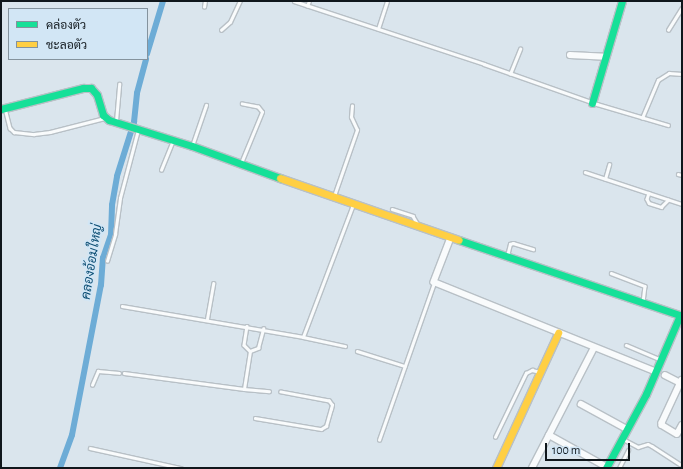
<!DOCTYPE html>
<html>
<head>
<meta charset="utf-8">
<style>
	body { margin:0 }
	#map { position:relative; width:683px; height:469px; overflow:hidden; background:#dae5ed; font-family:"Alegreya Sans",Sarabun,sans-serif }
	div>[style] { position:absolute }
	.canal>* { height:6px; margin:-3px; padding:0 3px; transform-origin:3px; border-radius:3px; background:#6dacd6 }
	.roads { filter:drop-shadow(1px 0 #b8c0c6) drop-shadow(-1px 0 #b8c0c6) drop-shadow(0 1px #b8c0c6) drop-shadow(0 -1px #b8c0c6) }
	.lane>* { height:2.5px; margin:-1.25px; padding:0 1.25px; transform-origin:1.25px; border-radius:1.25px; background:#f9fbfc }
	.street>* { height:5.5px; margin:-2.75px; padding:0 2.75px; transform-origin:2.75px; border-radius:2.75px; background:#f9fbfc }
	.fast>* { height:7px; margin:-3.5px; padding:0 3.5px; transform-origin:3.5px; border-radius:3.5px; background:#16e098 }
	.slow>* { height:7px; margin:-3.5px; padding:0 3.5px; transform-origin:3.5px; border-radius:3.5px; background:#ffcf43 }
	span { translate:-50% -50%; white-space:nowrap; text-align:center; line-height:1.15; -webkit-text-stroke:4px #d2e6f5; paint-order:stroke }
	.water-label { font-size:13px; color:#0c4e74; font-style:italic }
	.frame { position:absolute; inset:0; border:2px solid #10171c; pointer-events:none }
	.legend { position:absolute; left:8px; top:8px; width:140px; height:52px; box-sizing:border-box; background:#d2e6f5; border:1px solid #84939e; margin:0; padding:5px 7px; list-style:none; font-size:12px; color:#10171c }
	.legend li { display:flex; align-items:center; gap:8px; height:20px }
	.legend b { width:20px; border:1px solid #84939e }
	.scale { position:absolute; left:545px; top:443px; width:85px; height:18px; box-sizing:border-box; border:2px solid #10171c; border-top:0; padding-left:5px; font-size:12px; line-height:14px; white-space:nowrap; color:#10171c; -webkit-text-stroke:3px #d2e6f5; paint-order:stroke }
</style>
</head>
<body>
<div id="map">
	<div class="canal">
		<i style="left:147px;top:54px;width:55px;rotate:-73.2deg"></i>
		<i style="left:60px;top:468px;width:35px;rotate:-70deg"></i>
		<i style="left:72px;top:435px;width:153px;rotate:-79.1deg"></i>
		<i style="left:101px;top:285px;width:27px;rotate:-86deg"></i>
		<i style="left:103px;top:258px;width:24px;rotate:-71deg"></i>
		<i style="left:111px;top:235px;width:30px;rotate:-88deg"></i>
		<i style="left:112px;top:205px;width:29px;rotate:-80deg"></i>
		<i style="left:117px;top:176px;width:57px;rotate:-72.5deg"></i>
		<i style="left:134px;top:122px;width:29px;rotate:-84deg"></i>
		<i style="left:137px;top:93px;width:35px;rotate:-75deg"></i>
	</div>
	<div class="roads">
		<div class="lane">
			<i style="left:294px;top:1px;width:200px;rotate:18.3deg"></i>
			<i style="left:484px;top:64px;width:120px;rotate:19.5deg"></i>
			<i style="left:597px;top:104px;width:74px;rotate:16.5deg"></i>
			<i style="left:307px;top:6px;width:5px;rotate:-68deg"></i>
			<i style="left:204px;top:7px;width:6px;rotate:-81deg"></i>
			<i style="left:378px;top:29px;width:28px;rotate:-72deg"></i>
			<i style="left:221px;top:30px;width:12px;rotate:-42deg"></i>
			<i style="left:230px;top:22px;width:23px;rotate:-65deg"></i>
			<i style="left:668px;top:30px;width:26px;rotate:-58deg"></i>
			<i style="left:510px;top:74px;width:27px;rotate:-68deg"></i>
			<i style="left:5px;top:108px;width:21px;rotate:76deg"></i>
			<i style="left:10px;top:128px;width:6px;rotate:45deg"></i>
			<i style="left:14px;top:132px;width:20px;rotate:6deg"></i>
			<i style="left:34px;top:134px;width:16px;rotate:-7deg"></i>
			<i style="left:50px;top:132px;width:57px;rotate:-14.3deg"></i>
			<i style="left:642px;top:118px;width:41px;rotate:-67.2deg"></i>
			<i style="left:658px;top:80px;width:13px;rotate:-32deg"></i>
			<i style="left:669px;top:73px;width:13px;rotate:4deg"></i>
			<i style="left:116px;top:121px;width:37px;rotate:-85deg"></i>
			<i style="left:192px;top:146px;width:43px;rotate:-71.1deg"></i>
			<i style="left:241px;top:163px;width:55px;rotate:-67.6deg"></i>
			<i style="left:262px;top:112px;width:6px;rotate:-129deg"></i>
			<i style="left:258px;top:107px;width:16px;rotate:-169deg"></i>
			<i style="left:161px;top:170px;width:32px;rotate:-68deg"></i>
			<i style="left:585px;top:172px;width:102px;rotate:18.3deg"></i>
			<i style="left:678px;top:174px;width:4px;rotate:14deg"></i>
			<i style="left:605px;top:179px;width:15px;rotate:-74deg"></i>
			<i style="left:649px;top:193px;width:6px;rotate:108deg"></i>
			<i style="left:647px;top:199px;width:4px;rotate:63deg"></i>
			<i style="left:649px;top:203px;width:13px;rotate:18deg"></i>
			<i style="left:661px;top:207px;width:10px;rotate:-45deg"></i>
			<i style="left:334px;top:196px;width:70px;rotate:-70.8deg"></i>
			<i style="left:357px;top:130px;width:14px;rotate:-115deg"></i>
			<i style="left:351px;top:117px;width:11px;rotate:-85deg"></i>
			<i style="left:392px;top:209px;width:22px;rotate:18deg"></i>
			<i style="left:413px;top:216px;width:8px;rotate:60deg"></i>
			<i style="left:507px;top:256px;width:12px;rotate:-76deg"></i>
			<i style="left:510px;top:244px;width:3px;rotate:-18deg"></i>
			<i style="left:513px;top:243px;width:21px;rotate:17deg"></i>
			<i style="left:107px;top:261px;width:28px;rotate:-73deg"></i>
			<i style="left:115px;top:234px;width:36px;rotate:-82deg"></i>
			<i style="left:120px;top:198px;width:70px;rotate:-75.2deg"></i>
			<i style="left:611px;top:273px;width:36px;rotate:21deg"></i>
			<i style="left:645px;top:286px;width:17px;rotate:97deg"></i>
			<i style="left:122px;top:306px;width:184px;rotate:9.7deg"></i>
			<i style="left:303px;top:337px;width:141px;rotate:-69.3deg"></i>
			<i style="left:207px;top:319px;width:36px;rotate:-80deg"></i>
			<i style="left:247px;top:326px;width:19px;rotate:99deg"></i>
			<i style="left:244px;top:345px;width:8px;rotate:45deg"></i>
			<i style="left:303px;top:337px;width:43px;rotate:12.1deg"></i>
			<i style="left:626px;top:345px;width:36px;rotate:23deg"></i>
			<i style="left:250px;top:351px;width:9px;rotate:-21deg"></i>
			<i style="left:258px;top:348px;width:20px;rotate:-75deg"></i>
			<i style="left:357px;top:351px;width:50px;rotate:17.4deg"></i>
			<i style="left:124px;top:373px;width:121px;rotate:7.6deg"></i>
			<i style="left:244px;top:389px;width:38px;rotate:-81deg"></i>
			<i style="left:92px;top:385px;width:15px;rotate:-67deg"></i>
			<i style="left:98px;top:371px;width:21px;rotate:5deg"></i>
			<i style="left:244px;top:389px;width:25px;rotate:5deg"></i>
			<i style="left:255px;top:418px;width:67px;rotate:9.5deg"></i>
			<i style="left:321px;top:429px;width:6px;rotate:-31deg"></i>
			<i style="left:326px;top:426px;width:18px;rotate:-74deg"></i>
			<i style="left:331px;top:409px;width:4px;rotate:-76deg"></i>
			<i style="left:332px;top:405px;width:5px;rotate:-127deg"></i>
			<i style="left:329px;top:401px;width:49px;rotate:-169.4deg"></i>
			<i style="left:495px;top:437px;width:71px;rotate:-64.2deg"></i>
			<i style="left:526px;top:373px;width:7px;rotate:-27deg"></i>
			<i style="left:532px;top:370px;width:8px;rotate:14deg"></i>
			<i style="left:623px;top:439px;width:17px;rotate:28deg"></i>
			<i style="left:638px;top:447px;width:10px;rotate:-17deg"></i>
			<i style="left:648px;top:444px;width:4px;rotate:27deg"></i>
			<i style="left:652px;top:446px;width:33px;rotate:33deg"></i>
			<i style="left:379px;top:440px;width:166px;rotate:-70.7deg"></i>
			<i style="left:90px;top:448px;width:93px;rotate:12.4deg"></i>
			<i style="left:619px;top:468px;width:20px;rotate:-63deg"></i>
		</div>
		<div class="street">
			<i style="left:570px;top:55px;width:35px;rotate:3deg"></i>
			<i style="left:451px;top:238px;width:47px;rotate:111.1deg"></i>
			<i style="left:434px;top:282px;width:240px;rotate:22deg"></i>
			<i style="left:665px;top:375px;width:18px;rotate:27deg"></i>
			<i style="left:682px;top:380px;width:47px;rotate:114.9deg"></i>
			<i style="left:662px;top:423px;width:2px;rotate:90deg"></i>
			<i style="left:662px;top:425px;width:17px;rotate:31deg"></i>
			<i style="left:677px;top:434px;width:10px;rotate:-61deg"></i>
			<i style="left:581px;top:404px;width:52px;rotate:28.5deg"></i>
			<i style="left:549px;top:435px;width:66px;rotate:28.9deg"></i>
			<i style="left:532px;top:468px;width:135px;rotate:-62.7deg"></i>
		</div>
		<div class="fast">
			<i style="left:592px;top:103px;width:106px;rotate:-73.6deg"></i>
			<i style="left:1px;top:109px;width:85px;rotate:-14.4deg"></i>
			<i style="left:83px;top:88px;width:8px"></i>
			<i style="left:91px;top:88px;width:9px;rotate:49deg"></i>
			<i style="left:97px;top:95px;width:21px;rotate:73deg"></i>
			<i style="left:103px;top:115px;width:8px;rotate:40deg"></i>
			<i style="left:109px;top:120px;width:87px;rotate:17.4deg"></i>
			<i style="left:192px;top:146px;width:94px;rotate:20deg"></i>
			<i style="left:459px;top:240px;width:236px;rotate:18.8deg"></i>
			<i style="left:606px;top:468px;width:84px;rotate:-61.6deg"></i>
			<i style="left:646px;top:394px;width:86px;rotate:-66.7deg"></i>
		</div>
		<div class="slow">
			<i style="left:280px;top:178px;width:189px;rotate:19.1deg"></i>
			<i style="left:496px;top:468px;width:149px;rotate:-65.3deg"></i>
		</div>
	</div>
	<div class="water-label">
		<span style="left:93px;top:262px;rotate:-81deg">คลองอ้อมใหญ่</span>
	</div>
	<div class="frame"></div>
	<ul class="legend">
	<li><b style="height:5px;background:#16e098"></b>คล่องตัว</li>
	<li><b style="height:5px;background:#ffcf43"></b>ชะลอตัว</li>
	</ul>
	<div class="scale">100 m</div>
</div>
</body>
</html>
